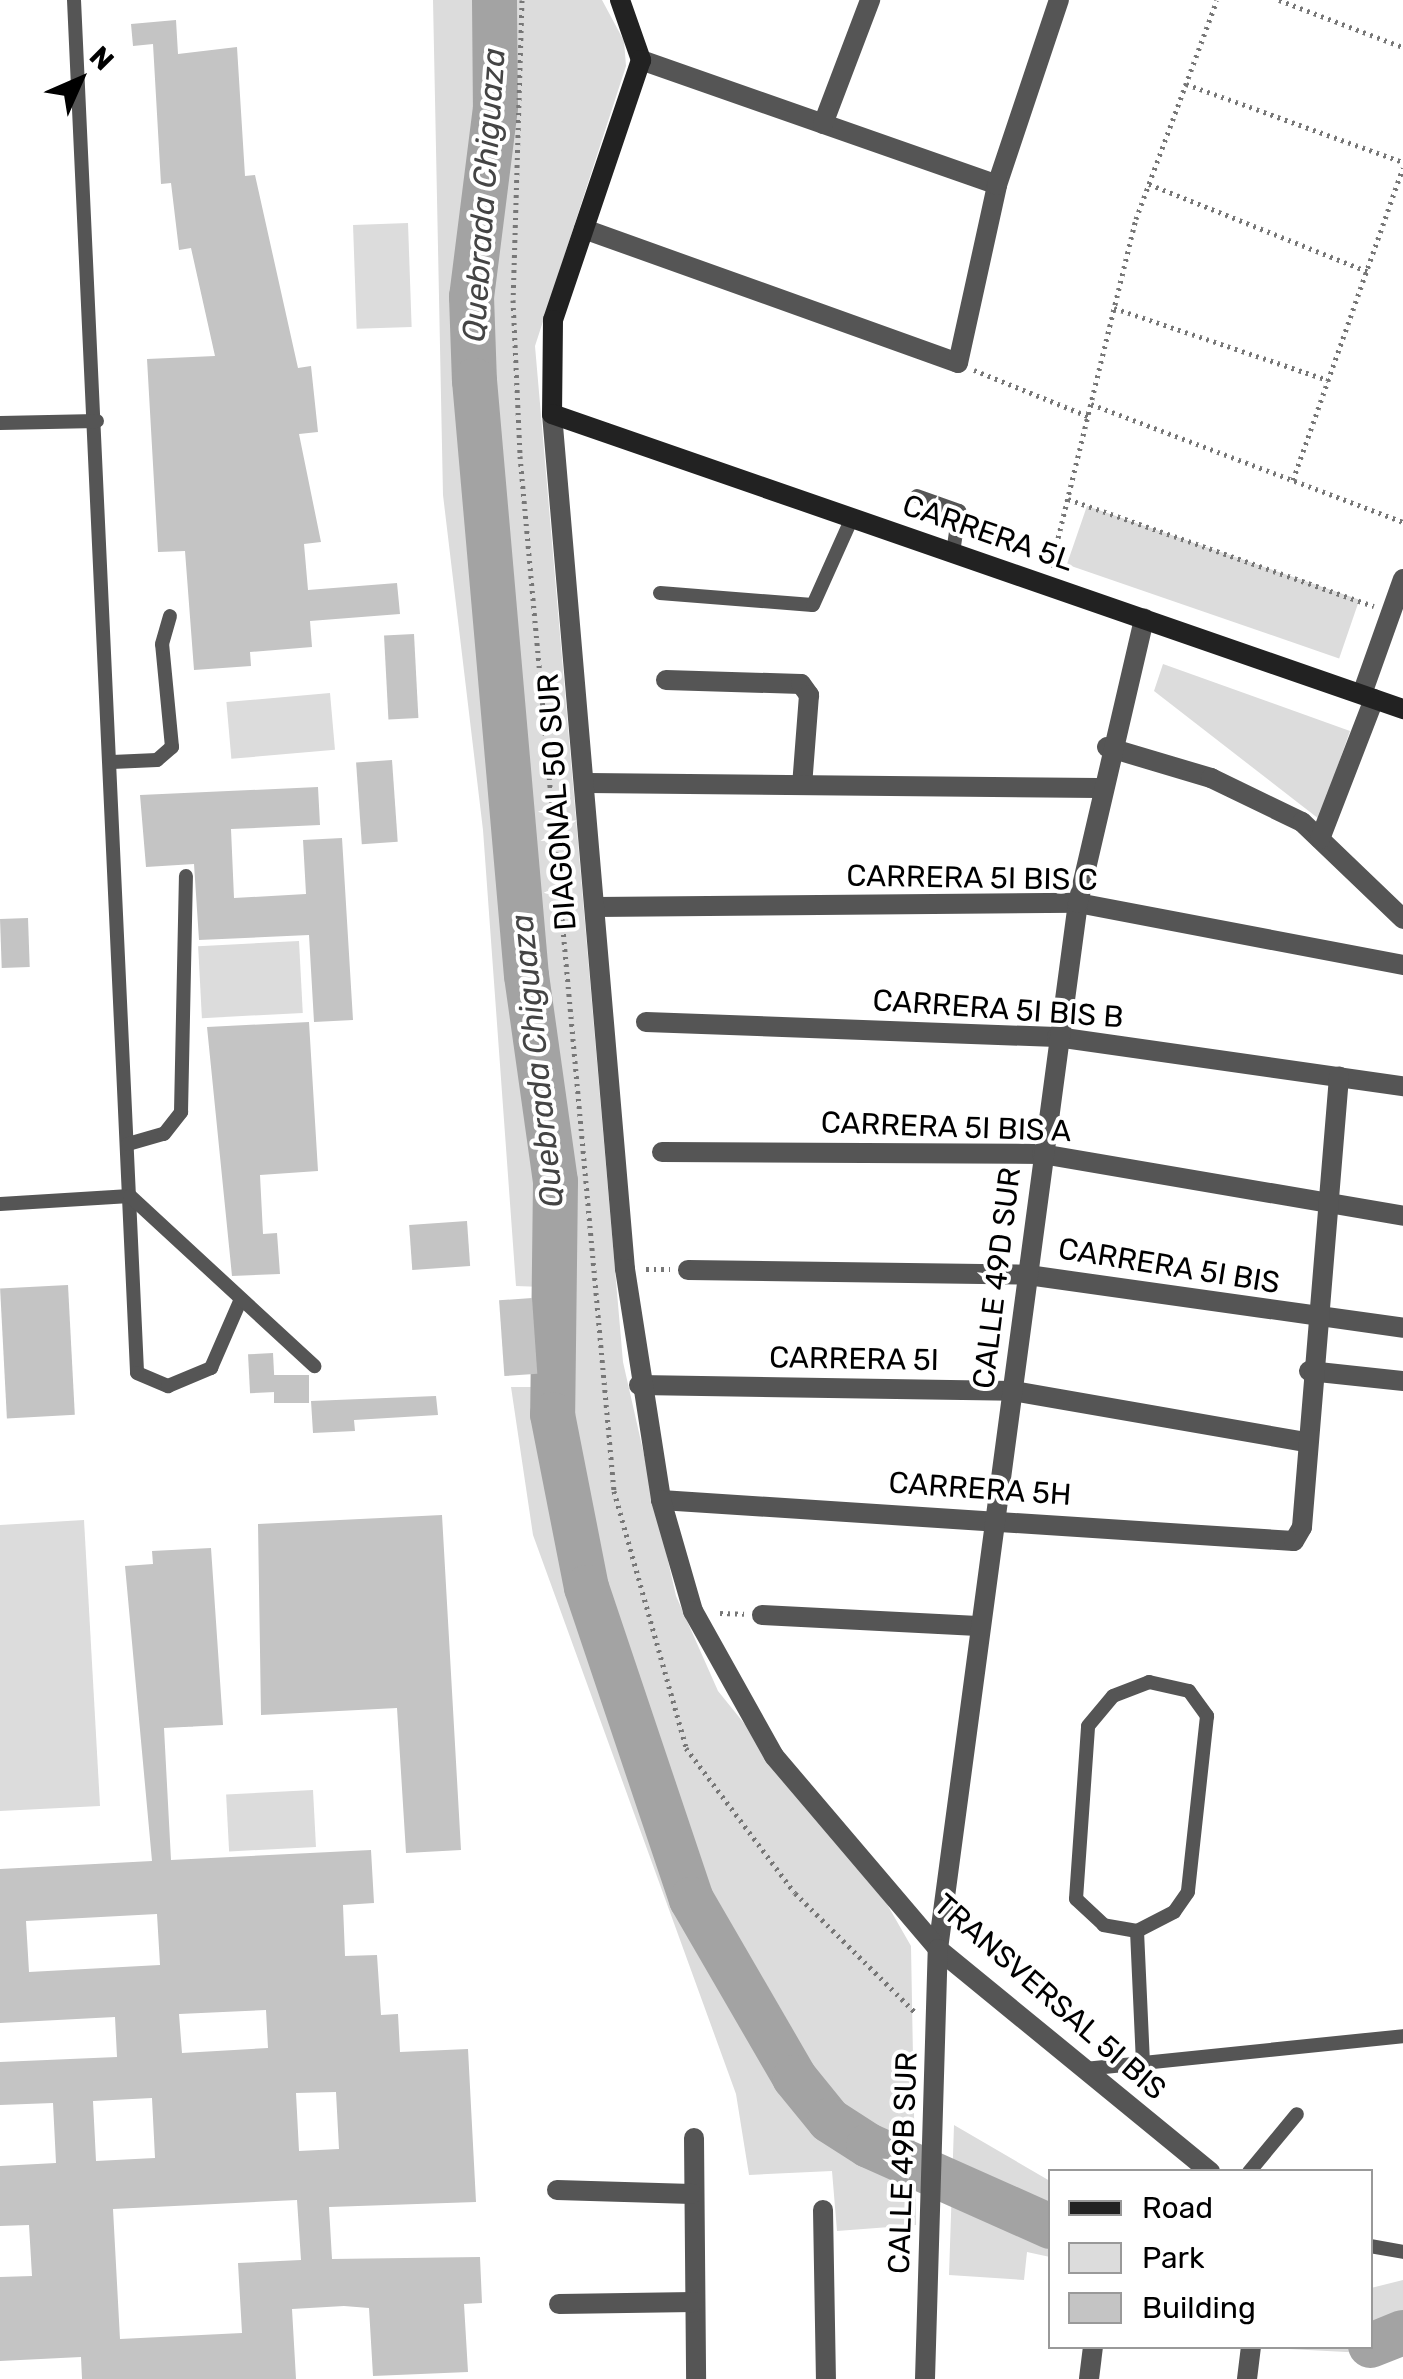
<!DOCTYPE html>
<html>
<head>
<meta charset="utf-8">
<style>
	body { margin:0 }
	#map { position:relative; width:1403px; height:2379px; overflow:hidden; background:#fff; font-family:Rubik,sans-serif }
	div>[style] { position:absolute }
	.green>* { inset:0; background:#dcdcdc; transform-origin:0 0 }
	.river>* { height:45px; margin:-22.5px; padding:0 22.5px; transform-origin:22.5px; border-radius:22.5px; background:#a3a3a3 }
	.building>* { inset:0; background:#c4c4c4; transform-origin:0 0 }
	.path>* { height:5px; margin-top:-2.5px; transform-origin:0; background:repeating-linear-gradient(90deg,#777 0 2.5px,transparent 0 7.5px) }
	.service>* { height:14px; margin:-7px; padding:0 7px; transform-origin:7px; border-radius:7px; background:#555 }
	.minor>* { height:20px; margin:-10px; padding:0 10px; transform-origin:10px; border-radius:10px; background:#555 }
	.tertiary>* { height:20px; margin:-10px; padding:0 10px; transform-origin:10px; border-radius:10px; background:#555 }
	.secondary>* { height:20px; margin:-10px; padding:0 10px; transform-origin:10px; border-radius:10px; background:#222 }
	span { translate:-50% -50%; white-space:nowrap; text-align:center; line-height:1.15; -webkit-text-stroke:8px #fff; paint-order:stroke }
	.street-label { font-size:30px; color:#000 }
	.water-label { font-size:32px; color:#444; font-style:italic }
	.legend { position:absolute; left:1048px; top:2169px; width:325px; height:180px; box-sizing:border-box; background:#fff; border:2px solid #999; margin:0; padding:12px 18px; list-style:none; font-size:30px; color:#000 }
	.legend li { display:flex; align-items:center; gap:20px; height:50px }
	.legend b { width:50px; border:2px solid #999 }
	.north { position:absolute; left:30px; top:30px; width:100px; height:100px; -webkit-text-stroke:8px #fff; paint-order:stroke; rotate:45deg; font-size:28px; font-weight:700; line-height:40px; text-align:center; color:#000 }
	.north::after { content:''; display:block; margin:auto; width:35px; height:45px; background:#000; clip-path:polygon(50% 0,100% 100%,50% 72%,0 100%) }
</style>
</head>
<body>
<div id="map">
	<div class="green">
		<i style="clip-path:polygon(433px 0,602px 0,624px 41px,626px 66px,535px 346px,623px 1362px,676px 1596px,718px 1691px,880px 1892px,911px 1946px,916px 2225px,837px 2231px,832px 2171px,749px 2175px,736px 2094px,533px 1535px,511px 1387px,540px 1387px,543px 1287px,516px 1286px,483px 830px,443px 495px)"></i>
		<i style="left:408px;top:223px;width:104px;height:55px;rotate:88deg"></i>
		<i style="left:1087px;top:506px;width:288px;height:62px;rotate:19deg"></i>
		<i style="clip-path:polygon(1163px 664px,1350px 731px,1319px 819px,1154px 691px)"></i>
		<i style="left:330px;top:693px;width:57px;height:104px;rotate:85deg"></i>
		<i style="left:299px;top:941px;width:72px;height:101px;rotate:87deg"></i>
		<i style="clip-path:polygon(84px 1520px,100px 1806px,0 1811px,0 1525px)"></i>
		<i style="left:313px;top:1790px;width:57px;height:87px;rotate:87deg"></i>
		<i style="clip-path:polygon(954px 2125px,1050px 2181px,1050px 2257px,1027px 2252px,1024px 2280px,949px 2275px)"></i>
		<i style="clip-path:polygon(1403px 2280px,1403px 2355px,1269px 2348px,1370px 2346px,1371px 2288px)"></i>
	</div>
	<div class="river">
		<i style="left:494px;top:0;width:107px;rotate:89.5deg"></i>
		<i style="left:495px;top:107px;width:191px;rotate:97.2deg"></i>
		<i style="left:471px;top:296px;width:84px;rotate:88deg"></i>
		<i style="left:474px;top:380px;width:597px;rotate:85.01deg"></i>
		<i style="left:526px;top:975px;width:208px;rotate:82deg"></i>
		<i style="left:555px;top:1181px;width:233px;rotate:90.7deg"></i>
		<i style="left:552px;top:1414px;width:176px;rotate:78.9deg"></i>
		<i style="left:586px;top:1587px;width:329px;rotate:71.4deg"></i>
		<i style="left:691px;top:1899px;width:206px;rotate:59.9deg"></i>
		<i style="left:794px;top:2077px;width:55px;rotate:50.9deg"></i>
		<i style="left:829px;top:2120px;width:46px;rotate:32.7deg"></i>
		<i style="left:868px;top:2145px;width:199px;rotate:24deg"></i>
		<i style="left:1370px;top:2345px;width:35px;rotate:-22deg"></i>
	</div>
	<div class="building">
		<i style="clip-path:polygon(176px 20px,178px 54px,237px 47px,245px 176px,255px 175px,298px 368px,311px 366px,318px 432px,299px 434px,321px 542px,304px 544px,308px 590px,397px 583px,400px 614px,310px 621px,312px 647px,250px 652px,251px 666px,194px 670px,185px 551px,158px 552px,147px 359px,215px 356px,191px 248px,179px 250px,171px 183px,161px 184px,153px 44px,133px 46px,131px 24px)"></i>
		<i style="left:414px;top:634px;width:84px;height:30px;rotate:87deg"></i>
		<i style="left:392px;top:760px;width:82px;height:36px;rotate:86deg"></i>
		<i style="clip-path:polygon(318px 787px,320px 825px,231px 829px,234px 898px,306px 894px,303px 840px,342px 838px,353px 1020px,314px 1022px,309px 935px,199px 940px,194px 864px,146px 867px,140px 795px)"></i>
		<i style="left:28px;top:918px;width:49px;height:28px;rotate:88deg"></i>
		<i style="clip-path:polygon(309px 1022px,318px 1171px,260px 1175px,263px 1234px,277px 1233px,280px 1274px,232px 1276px,207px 1027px)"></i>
		<i style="left:467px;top:1221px;width:45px;height:58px;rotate:86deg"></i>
		<i style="left:68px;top:1285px;width:130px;height:68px;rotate:87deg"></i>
		<i style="left:532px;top:1298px;width:76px;height:33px;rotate:86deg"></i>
		<i style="left:273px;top:1353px;width:39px;height:25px;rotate:87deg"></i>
		<i style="left:274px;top:1375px;width:35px;height:28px"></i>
		<i style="clip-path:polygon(436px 1396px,438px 1415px,354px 1420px,355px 1431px,313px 1433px,311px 1401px)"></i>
		<i style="clip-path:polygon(442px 1515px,461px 1850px,406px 1853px,397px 1708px,261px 1715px,258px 1524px)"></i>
		<i style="clip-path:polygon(evenodd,211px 1548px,223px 1725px,164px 1728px,171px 1860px,371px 1850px,374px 1903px,343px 1905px,345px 1956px,377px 1955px,381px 2015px,398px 2014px,400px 2052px,468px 2049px,476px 2202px,329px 2207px,332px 2259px,480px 2257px,482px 2303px,464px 2304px,468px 2372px,373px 2376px,369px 2308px,344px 2306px,292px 2309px,296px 2379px,82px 2379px,81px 2357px,0 2361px,0 2277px,32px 2276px,29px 2225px,0 2226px,0 2166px,56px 2163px,53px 2103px,0 2105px,0 2062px,117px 2057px,115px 2017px,0 2023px,0 1869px,152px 1861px,125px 1566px,153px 1564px,152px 1551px,211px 1548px,157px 1914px,160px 1965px,29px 1972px,26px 1921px,157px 1914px,211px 1548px,266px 2010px,268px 2048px,182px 2053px,179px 2014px,266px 2010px,211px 1548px,336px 2092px,339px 2149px,299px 2151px,296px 2093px,336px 2092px,211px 1548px,152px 2098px,155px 2158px,96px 2161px,93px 2101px,152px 2098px,211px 1548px,297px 2200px,301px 2260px,238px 2263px,242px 2333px,120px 2339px,113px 2209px,297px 2200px)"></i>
	</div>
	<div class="path">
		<i style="left:522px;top:0;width:300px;rotate:91.7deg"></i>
		<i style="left:513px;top:300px;width:156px;rotate:87.4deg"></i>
		<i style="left:520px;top:456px;width:1039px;rotate:84.81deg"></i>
		<i style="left:614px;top:1491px;width:267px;rotate:74.3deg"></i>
		<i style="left:686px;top:1748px;width:181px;rotate:53.1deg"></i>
		<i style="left:795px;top:1893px;width:168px;rotate:44.8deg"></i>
		<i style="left:1279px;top:0;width:133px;rotate:20.8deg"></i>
		<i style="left:1186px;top:84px;width:231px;rotate:19.8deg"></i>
		<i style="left:1149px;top:184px;width:235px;rotate:21.8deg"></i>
		<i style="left:1114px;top:308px;width:226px;rotate:18.6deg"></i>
		<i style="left:974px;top:370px;width:123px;rotate:22deg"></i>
		<i style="left:1091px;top:404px;width:334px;rotate:20.7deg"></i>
		<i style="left:1293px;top:480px;width:331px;rotate:-70.6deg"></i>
		<i style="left:1068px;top:499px;width:324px;rotate:19.3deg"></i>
		<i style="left:1051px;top:567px;width:358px;rotate:-76.3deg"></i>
		<i style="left:1136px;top:219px;width:233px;rotate:-69.7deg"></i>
		<i style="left:646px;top:1269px;width:24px"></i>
		<i style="left:720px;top:1613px;width:24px;rotate:2deg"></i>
	</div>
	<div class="service">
		<i style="left:74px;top:0;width:1374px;rotate:87.37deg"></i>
		<i style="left:137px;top:1373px;width:34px;rotate:23deg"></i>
		<i style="left:168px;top:1386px;width:47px;rotate:-22.7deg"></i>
		<i style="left:211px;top:1368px;width:75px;rotate:-66.5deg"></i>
		<i style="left:0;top:423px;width:97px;rotate:-1.2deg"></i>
		<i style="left:917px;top:496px;width:45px;rotate:19.7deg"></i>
		<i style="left:959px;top:511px;width:42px;rotate:98.1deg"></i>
		<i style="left:660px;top:593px;width:153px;rotate:4.5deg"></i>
		<i style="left:813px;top:605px;width:95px;rotate:-65.9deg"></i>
		<i style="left:112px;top:762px;width:45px;rotate:-2.5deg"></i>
		<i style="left:157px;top:760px;width:20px;rotate:-41deg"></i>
		<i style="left:172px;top:747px;width:103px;rotate:-95.5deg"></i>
		<i style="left:162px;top:644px;width:29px;rotate:-74deg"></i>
		<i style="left:128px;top:1144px;width:37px;rotate:-16deg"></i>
		<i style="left:164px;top:1134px;width:28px;rotate:-52deg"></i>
		<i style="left:181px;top:1112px;width:236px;rotate:-88.8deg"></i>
		<i style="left:0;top:1204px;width:130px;rotate:-3.5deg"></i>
		<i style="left:130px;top:1196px;width:251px;rotate:42.7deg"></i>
		<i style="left:1149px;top:1682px;width:41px;rotate:12.7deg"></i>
		<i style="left:1189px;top:1691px;width:31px;rotate:54deg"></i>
		<i style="left:1207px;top:1716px;width:177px;rotate:96.2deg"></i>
		<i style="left:1188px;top:1892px;width:24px;rotate:125deg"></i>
		<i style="left:1174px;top:1912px;width:42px;rotate:152.8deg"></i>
		<i style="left:1137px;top:1931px;width:34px;rotate:-170deg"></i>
		<i style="left:1104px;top:1925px;width:38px;rotate:-137deg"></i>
		<i style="left:1076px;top:1899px;width:173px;rotate:-86deg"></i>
		<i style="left:1088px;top:1726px;width:39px;rotate:-50deg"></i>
		<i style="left:1113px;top:1696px;width:39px;rotate:-21deg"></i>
		<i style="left:1137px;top:1931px;width:133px;rotate:87.4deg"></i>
		<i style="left:1085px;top:2069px;width:320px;rotate:-5.9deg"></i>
		<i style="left:1249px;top:2172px;width:75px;rotate:-50.4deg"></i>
		<i style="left:1370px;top:2246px;width:34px;rotate:10deg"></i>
	</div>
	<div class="minor">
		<i style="left:641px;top:60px;width:377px;rotate:19.3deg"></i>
		<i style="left:823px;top:124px;width:133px;rotate:-69.2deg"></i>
		<i style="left:584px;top:229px;width:397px;rotate:19.7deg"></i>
		<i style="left:958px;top:363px;width:182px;rotate:-77.6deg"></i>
		<i style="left:997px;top:185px;width:195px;rotate:-71.5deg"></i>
		<i style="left:666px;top:680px;width:135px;rotate:1.7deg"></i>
		<i style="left:801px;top:684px;width:14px;rotate:54deg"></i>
		<i style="left:809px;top:695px;width:90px;rotate:94.4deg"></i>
		<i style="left:1107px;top:747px;width:109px;rotate:16.6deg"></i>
		<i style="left:1211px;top:778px;width:101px;rotate:25.8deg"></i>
		<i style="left:1302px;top:822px;width:140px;rotate:43.8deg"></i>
		<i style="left:588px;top:783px;width:510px;rotate:0.56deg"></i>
		<i style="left:1320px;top:839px;width:150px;rotate:-68.9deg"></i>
		<i style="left:596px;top:907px;width:482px;rotate:-0.5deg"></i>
		<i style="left:1078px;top:903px;width:331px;rotate:10.8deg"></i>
		<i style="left:646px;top:1022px;width:411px;rotate:2.1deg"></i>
		<i style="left:1057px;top:1037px;width:349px;rotate:8.1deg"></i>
		<i style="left:662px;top:1152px;width:380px;rotate:0.3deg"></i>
		<i style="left:1042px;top:1154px;width:366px;rotate:9.7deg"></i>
		<i style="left:688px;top:1270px;width:340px;rotate:0.8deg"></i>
		<i style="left:1028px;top:1275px;width:379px;rotate:8deg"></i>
		<i style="left:1309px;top:1371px;width:95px;rotate:6.1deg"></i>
		<i style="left:639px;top:1385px;width:374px;rotate:0.9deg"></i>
		<i style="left:1013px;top:1391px;width:296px;rotate:9.9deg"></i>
		<i style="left:661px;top:1500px;width:634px;rotate:3.71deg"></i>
		<i style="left:1294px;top:1541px;width:16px;rotate:-60deg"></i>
		<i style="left:1302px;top:1527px;width:452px;rotate:-85.3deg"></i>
		<i style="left:762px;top:1615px;width:216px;rotate:2.9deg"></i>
		<i style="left:938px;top:1949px;width:1055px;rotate:-82.38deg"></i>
		<i style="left:1078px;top:903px;width:292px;rotate:-76.9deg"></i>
		<i style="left:694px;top:2138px;width:241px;rotate:89.5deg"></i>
		<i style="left:557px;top:2190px;width:135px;rotate:1.7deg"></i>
		<i style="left:823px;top:2210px;width:169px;rotate:89deg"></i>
		<i style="left:559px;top:2304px;width:135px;rotate:-0.8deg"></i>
		<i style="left:1089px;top:2379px;width:33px;rotate:-83deg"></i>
	</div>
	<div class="tertiary">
		<i style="left:552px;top:414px;width:858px;rotate:85.12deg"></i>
		<i style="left:625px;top:1269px;width:234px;rotate:81.1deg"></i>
		<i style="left:661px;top:1500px;width:116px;rotate:73.9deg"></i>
		<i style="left:693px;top:1611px;width:166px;rotate:60.8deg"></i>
		<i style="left:774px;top:1756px;width:253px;rotate:49.6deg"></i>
		<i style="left:938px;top:1949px;width:352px;rotate:39.3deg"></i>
		<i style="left:1362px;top:694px;width:122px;rotate:-70.4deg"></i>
		<i style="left:925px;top:2379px;width:430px;rotate:-88.3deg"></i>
		<i style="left:1247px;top:2379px;width:33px;rotate:-83deg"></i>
	</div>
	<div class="secondary">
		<i style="left:620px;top:0;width:64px;rotate:70.7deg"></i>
		<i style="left:641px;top:60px;width:274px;rotate:108.7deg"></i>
		<i style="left:553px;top:320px;width:94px;rotate:90.6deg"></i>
		<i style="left:552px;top:414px;width:901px;rotate:19.12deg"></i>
	</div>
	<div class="street-label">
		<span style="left:988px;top:533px;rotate:19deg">CARRERA 5L</span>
		<span style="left:557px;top:802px;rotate:-94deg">DIAGONAL 50 SUR</span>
		<span style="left:972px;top:878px;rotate:1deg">CARRERA 5I BIS C</span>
		<span style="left:998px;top:1009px;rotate:4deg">CARRERA 5I BIS B</span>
		<span style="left:946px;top:1127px;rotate:2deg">CARRERA 5I BIS A</span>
		<span style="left:1169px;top:1266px;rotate:9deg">CARRERA 5I BIS</span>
		<span style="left:997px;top:1278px;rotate:-83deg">CALLE 49D SUR</span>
		<span style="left:854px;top:1359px;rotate:1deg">CARRERA 5I</span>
		<span style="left:980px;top:1489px;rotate:4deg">CARRERA 5H</span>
		<span style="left:1050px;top:1997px;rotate:41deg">TRANSVERSAL 5I BIS</span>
		<span style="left:903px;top:2163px;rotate:-88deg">CALLE 49B SUR</span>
	</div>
	<div class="water-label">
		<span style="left:484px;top:195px;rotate:-86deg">Quebrada Chiguaza</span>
		<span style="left:537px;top:1061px;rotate:-96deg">Quebrada Chiguaza</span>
	</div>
	<ul class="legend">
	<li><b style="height:12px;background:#222"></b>Road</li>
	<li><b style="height:28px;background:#dcdcdc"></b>Park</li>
	<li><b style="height:28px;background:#c4c4c4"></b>Building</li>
	</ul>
	<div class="north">N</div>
</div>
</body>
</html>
